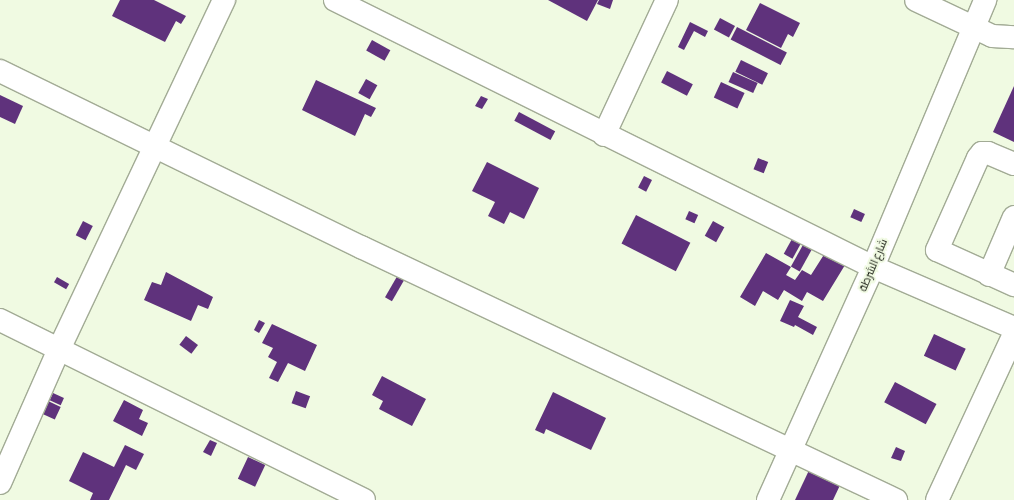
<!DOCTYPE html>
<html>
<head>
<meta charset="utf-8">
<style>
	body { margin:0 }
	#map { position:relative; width:1014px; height:500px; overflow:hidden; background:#f0fae2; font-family:"Asap Condensed",Cairo,sans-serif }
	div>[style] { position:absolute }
	.building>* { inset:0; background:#5f327c; transform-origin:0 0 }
	.roads { filter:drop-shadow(1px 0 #a2ab95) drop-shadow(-1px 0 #a2ab95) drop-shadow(0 1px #a2ab95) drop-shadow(0 -1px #a2ab95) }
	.minor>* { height:22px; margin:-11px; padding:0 11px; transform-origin:11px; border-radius:11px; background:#fff }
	span { translate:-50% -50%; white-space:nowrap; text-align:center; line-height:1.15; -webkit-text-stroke:4px #f0fae2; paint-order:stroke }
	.street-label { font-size:11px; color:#14180f }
</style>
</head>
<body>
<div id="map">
	<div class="building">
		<i style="clip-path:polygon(120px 0,154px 0,186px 16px,181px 24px,176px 21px,165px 42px,112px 16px)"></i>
		<i style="clip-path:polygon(548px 0,598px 0,587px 21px)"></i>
		<i style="clip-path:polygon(599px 0,613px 0,610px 9px,597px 4px)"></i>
		<i style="clip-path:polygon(760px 3px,800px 23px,793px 37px,788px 34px,781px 48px,746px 30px)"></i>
		<i style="left:720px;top:18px;width:17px;height:13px;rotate:28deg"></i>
		<i style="clip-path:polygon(690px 22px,708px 31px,705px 37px,694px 31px,684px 50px,678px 47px)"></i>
		<i style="left:737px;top:27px;width:56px;height:14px;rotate:27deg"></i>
		<i style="left:372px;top:40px;width:21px;height:12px;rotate:29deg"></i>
		<i style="left:741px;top:60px;width:30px;height:13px;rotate:26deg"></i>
		<i style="left:667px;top:71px;width:29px;height:13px;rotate:27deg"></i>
		<i style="left:733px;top:72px;width:27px;height:11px;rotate:24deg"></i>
		<i style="left:366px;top:79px;width:13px;height:16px;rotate:29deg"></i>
		<i style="clip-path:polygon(316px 80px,376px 108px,371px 117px,365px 114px,355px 136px,302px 110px)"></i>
		<i style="left:721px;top:82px;width:26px;height:17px;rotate:25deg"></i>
		<i style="clip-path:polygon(1014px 86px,1014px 142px,993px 132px)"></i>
		<i style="clip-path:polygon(0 95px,23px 106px,15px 124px,0 117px)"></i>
		<i style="clip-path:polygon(481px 96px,488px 99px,482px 109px,475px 106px)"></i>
		<i style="left:519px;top:112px;width:41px;height:10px;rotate:28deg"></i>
		<i style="left:758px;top:158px;width:11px;height:12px;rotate:22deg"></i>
		<i style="clip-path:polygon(487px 162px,539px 188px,524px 219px,510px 212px,504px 224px,488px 216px,495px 202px,472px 191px)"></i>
		<i style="left:644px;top:176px;width:9px;height:13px;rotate:27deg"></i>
		<i style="left:854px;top:209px;width:12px;height:9px;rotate:24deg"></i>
		<i style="left:689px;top:211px;width:10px;height:9px;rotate:24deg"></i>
		<i style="left:636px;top:215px;width:61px;height:32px;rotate:27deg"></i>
		<i style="left:83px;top:221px;width:11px;height:16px;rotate:27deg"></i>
		<i style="left:713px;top:221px;width:13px;height:17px;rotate:29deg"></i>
		<i style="left:792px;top:239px;width:10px;height:17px;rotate:29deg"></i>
		<i style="left:804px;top:243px;width:10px;height:27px;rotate:29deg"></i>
		<i style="clip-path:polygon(766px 253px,791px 267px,786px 275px,795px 280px,802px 270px,811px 275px,825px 253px,845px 265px,823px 301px,807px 292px,802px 301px,784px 290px,778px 300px,763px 291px,755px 306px,740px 297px)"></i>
		<i style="clip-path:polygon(166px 272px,213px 297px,208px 309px,198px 305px,191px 321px,144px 300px,152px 282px,161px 285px)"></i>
		<i style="left:399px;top:273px;width:8px;height:28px;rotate:30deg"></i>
		<i style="left:57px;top:277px;width:14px;height:6px;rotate:30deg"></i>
		<i style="clip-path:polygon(790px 300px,804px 306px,798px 317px,817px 327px,813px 335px,795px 325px,794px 327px,780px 321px)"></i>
		<i style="clip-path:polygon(259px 320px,265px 323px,259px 333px,254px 330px)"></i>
		<i style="clip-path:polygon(272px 324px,317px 345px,305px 371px,288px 363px,278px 382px,269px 378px,277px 362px,268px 357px,273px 348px,262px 343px)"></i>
		<i style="left:934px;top:334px;width:35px;height:24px;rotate:25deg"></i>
		<i style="left:186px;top:336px;width:15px;height:11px;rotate:37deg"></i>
		<i style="clip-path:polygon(382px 376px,426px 399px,412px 426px,379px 409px,383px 401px,372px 395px)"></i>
		<i style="left:895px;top:382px;width:47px;height:23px;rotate:28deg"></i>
		<i style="left:296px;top:391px;width:15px;height:13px;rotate:20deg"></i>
		<i style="clip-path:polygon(553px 392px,606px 418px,591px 450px,546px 429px,544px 434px,535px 430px)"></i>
		<i style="left:53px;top:393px;width:12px;height:8px;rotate:24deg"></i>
		<i style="clip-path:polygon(124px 400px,143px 410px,139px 419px,148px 423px,142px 436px,113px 421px)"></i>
		<i style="left:48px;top:401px;width:14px;height:14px;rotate:25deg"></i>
		<i style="clip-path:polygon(210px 440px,217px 443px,211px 456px,203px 452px)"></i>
		<i style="clip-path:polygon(125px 445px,144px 454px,136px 470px,126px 465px,109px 500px,90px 500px,93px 493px,69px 481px,83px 452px,114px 467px)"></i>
		<i style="clip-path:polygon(896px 447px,905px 451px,901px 461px,891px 458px)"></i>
		<i style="left:248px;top:457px;width:19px;height:24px;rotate:25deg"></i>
		<i style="clip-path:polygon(811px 466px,842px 481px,833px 500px,795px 500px)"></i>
	</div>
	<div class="roads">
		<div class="minor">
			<i style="left:335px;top:0;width:601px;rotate:26.39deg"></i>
			<i style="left:873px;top:267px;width:154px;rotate:23.4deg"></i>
			<i style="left:916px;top:0;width:84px;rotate:25.3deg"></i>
			<i style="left:992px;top:36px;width:22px;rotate:3deg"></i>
			<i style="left:0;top:71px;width:402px;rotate:26deg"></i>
			<i style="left:361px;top:247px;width:592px;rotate:25.31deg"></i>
			<i style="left:604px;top:135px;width:149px;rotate:-65deg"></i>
			<i style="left:1014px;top:164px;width:28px;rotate:-157deg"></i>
			<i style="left:988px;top:153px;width:6px;rotate:180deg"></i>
			<i style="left:982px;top:153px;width:6px;rotate:129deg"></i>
			<i style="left:978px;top:158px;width:101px;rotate:114deg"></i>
			<i style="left:937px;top:250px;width:85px;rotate:24.4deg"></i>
			<i style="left:989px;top:275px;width:63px;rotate:-66.7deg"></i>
			<i style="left:0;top:320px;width:406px;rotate:26.3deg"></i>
			<i style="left:0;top:483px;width:149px;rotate:-66.2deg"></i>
			<i style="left:60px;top:347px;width:384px;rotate:-64.7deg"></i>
			<i style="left:768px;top:500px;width:256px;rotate:-65.7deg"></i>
			<i style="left:873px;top:267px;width:290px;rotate:-67.2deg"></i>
			<i style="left:937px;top:500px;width:183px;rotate:-65.1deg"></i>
		</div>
	</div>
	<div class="street-label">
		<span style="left:873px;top:265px;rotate:-67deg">شارع الشرطة</span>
	</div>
</div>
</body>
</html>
